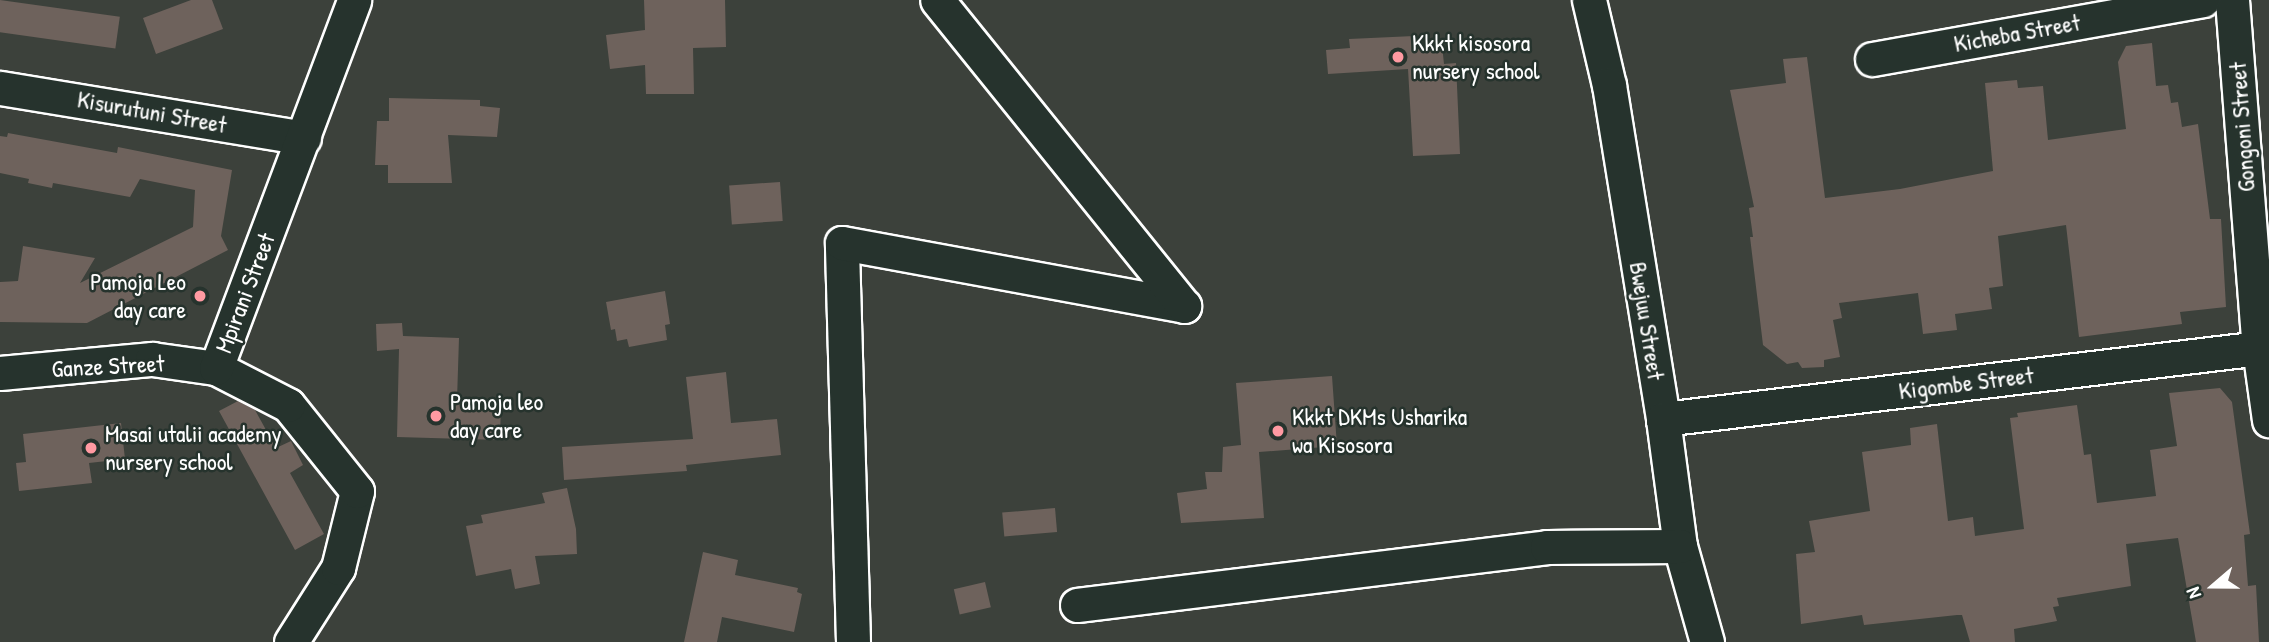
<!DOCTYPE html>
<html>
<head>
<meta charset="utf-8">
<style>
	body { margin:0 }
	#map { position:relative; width:2269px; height:642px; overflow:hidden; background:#3c413b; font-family:"Patrick Hand",sans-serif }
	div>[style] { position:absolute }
	.building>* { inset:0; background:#6e625c; transform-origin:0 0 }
	.roads { filter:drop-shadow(2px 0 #fff) drop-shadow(-2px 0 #fff) drop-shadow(0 2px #fff) drop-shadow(0 -2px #fff) }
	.minor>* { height:33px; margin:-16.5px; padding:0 16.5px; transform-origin:16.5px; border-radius:16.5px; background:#26332d }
	.dots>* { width:19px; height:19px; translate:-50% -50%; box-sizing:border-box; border:4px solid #26332d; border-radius:50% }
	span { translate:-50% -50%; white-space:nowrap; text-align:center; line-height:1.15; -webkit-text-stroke:5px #26332d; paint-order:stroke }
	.street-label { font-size:24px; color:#fff }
	.poi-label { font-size:24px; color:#fff }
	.left { translate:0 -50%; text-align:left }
	.right { translate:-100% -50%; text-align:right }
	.north { position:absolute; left:2178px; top:551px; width:70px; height:70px; -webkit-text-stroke:5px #26332d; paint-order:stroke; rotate:250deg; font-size:19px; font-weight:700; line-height:28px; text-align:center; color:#fff }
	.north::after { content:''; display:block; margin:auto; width:24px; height:32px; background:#fff; clip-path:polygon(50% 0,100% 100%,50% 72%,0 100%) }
</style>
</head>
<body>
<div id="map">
	<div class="building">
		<i style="left:0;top:0;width:121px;height:32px;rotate:8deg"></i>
		<i style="clip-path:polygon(191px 0,212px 0,223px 29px,156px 54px,143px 18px)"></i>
		<i style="clip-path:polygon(644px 0,725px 0,726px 47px,693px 48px,694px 94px,646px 94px,645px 65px,610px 69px,606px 35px,645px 30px)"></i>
		<i style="clip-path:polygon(1414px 36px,1415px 48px,1442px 45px,1444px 64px,1456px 63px,1460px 154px,1413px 156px,1408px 69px,1328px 74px,1326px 50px,1350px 48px,1349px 39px)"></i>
		<i style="clip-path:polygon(2152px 43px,2156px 86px,2168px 85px,2171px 103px,2178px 102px,2182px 127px,2198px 124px,2210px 219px,2221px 219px,2226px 307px,2180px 312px,2182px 324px,2079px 337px,2066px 225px,1998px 236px,2003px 286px,1989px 288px,1992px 309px,1955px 314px,1957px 330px,1923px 334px,1918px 293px,1839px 303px,1842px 318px,1833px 320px,1840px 357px,1824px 360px,1824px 367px,1802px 368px,1798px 362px,1787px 364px,1763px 345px,1750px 237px,1753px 237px,1749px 208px,1754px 207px,1730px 90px,1786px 83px,1783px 59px,1807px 57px,1825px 198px,1900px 189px,1993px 171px,1985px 83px,2017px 80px,2018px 88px,2043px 86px,2048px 140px,2126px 129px,2118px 62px,2126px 46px)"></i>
		<i style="clip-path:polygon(389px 98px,480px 100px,480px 106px,500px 108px,497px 137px,448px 135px,452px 183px,388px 183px,388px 165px,375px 165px,377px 121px,389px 121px)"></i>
		<i style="clip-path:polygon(8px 133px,117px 153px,118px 147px,232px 170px,221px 236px,228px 250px,87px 323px,0 322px,0 282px,18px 281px,23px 246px,95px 258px,80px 283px,193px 227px,195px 190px,140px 179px,130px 197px,53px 183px,52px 188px,28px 183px,29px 179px,0 173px,0 136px,7px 137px)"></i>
		<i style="left:780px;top:182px;width:39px;height:51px;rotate:86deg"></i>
		<i style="clip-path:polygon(665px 291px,670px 324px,665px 325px,667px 340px,629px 347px,627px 339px,617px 341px,615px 329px,611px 330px,606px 302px)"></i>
		<i style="clip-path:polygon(402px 323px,403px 336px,459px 338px,457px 400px,501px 402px,500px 440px,397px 437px,399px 349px,377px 351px,376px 324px)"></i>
		<i style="clip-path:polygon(726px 372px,731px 423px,777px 419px,781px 455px,686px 465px,687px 471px,564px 480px,562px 447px,693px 439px,686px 377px)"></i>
		<i style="clip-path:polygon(1332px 376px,1337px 446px,1259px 452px,1264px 518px,1181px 523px,1177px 493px,1207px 489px,1205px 472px,1222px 472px,1223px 447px,1241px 445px,1236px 383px)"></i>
		<i style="clip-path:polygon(2220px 388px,2232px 402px,2250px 534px,2244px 535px,2248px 586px,2256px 585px,2259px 642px,2196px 642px,2178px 538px,2126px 544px,2131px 586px,2057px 598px,2059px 606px,2053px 607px,2057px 621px,2014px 629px,2015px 642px,1970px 642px,1962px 615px,1957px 615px,1864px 625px,1862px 615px,1801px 624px,1796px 554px,1815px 552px,1809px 521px,1870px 511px,1862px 452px,1911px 445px,1910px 428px,1937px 424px,1948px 521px,1973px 517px,1975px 536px,2024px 529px,2010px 418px,2018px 417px,2017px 413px,2077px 405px,2084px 455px,2091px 454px,2097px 503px,2156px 496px,2150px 450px,2177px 446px,2169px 393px)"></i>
		<i style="clip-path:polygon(238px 401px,255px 410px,276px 448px,291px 441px,303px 465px,290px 473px,324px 534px,295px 550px,219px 411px)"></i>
		<i style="clip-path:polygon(121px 423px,125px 459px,89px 463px,92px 483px,19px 491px,16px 463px,26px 462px,23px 434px)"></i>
		<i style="clip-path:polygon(567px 488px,576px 529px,577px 554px,535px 556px,540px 584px,515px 589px,511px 569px,476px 576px,466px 526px,483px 523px,481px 515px,545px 503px,542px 493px)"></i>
		<i style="left:1055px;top:508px;width:24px;height:53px;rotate:85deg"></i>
		<i style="clip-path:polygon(703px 552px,738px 560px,735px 575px,798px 588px,797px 592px,802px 594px,794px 632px,722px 617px,717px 642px,684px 642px)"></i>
		<i style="left:985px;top:582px;width:26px;height:32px;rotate:77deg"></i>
	</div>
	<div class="roads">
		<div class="minor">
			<i style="left:1589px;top:0;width:87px;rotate:76.8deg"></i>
			<i style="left:1609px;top:85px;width:338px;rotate:80.8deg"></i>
			<i style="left:1663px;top:419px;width:128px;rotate:82.4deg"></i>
			<i style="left:1680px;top:546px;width:100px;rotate:74.3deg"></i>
			<i style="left:2232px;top:0;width:349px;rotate:85.6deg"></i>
			<i style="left:2259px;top:348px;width:73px;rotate:82.1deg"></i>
			<i style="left:1872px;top:59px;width:336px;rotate:-10.1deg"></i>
			<i style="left:0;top:88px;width:308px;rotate:9.3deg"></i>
			<i style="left:0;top:373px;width:153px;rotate:-5.3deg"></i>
			<i style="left:152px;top:359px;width:65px;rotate:8deg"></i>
			<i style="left:1663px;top:419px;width:610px;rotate:-6.78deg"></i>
			<i style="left:1077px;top:605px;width:474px;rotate:-7deg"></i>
			<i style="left:1547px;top:547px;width:133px;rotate:-0.4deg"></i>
			<i style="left:291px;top:642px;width:88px;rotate:-57.6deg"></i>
			<i style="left:338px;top:568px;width:79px;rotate:-76.1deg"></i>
			<i style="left:357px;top:491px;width:110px;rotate:-128.7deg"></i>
			<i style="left:288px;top:405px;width:81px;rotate:-152.8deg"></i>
			<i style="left:216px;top:368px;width:393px;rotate:-69.4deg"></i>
			<i style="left:853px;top:642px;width:399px;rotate:-91.6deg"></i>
			<i style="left:842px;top:243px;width:348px;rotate:10.4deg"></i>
			<i style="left:1184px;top:306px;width:393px;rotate:-128.9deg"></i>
		</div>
	</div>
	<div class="dots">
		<i style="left:1398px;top:57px;background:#ff9aa2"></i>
		<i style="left:200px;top:296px;background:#ff9aa2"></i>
		<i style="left:436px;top:416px;background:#ff9aa2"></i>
		<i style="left:1278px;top:431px;background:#ff9aa2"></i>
		<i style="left:91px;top:448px;background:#ff9aa2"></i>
	</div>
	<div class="street-label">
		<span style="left:2017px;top:33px;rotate:-10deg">Kicheba Street</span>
		<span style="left:152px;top:112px;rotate:10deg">Kisurutuni Street</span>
		<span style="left:2242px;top:127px;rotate:-94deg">Gongoni Street</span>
		<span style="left:245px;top:293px;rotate:-69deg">Mpirani Street</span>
		<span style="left:1647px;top:321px;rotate:81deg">Bwejuu Street</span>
		<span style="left:108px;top:366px;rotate:-3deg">Ganze Street</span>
		<span style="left:1966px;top:383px;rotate:-7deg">Kigombe Street</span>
	</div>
	<div class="poi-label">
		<span class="left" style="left:1412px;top:57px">Kkkt kisosora<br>nursery school</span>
		<span class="right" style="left:186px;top:296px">Pamoja Leo<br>day care</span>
		<span class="left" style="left:450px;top:416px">Pamoja leo<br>day care</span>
		<span class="left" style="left:1292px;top:431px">Kkkt DKMs Usharika<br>wa Kisosora</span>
		<span class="left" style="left:105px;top:448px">Masai utalii academy<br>nursery school</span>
	</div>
	<div class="north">N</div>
</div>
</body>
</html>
